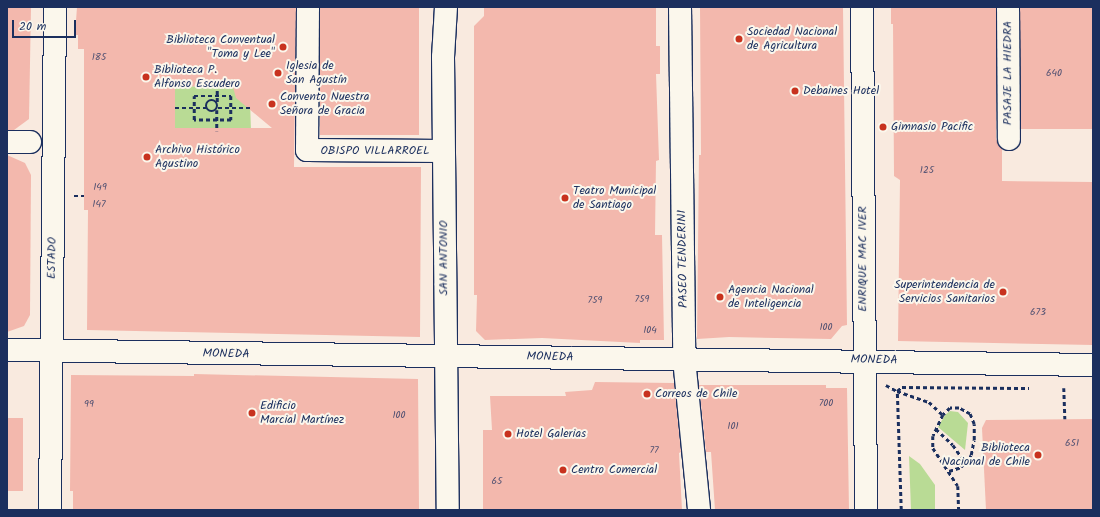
<!DOCTYPE html>
<html>
<head>
<meta charset="utf-8">
<style>
	body { margin:0 }
	#map { position:relative; width:1100px; height:517px; overflow:hidden; background:#f9eadf; font-family:Kalam,sans-serif }
	div>[style] { position:absolute }
	.green>* { inset:0; background:#b9db95 }
	.building>* { inset:0; background:#f3b8ad; transform-origin:0 0 }
	.path>* { height:2.5px; margin-top:-1.25px; transform-origin:0; background:repeating-linear-gradient(90deg,#1b2f5e 0 4px,transparent 0 7px) }
	.path>.ring { margin:-1.25px; padding:0; box-sizing:content-box; background:none; border:2.5px solid #1b2f5e; border-radius:50% }
	.roads { filter:drop-shadow(1px 0 #1b2f5e) drop-shadow(-1px 0 #1b2f5e) drop-shadow(0 1px #1b2f5e) drop-shadow(0 -1px #1b2f5e) }
	.minor>* { height:22px; margin:-11px; padding:0 11px; transform-origin:11px; border-radius:11px; background:#fbf7ec }
	.dots>* { width:11px; height:11px; translate:-50% -50%; box-sizing:border-box; border:2px solid #fbf7ec; border-radius:50% }
	span { translate:-50% -50%; white-space:nowrap; text-align:center; line-height:1.15; -webkit-text-stroke:4px #fbf7ec; paint-order:stroke }
	.number-label { font-size:10px; color:#515172 }
	.number-label span { -webkit-text-stroke-width:0 }
	.poi-label { font-size:12px; color:#1b2f5e }
	.left { translate:0 -50%; text-align:left }
	.right { translate:-100% -50%; text-align:right }
	.street-label { font-size:12px; color:#1b2f5e }
	.frame { position:absolute; inset:0; border:8px solid #1b2f5e; pointer-events:none }
	.scale { position:absolute; left:12px; top:20px; width:64px; height:18px; box-sizing:border-box; border:2px solid #1b2f5e; border-top:0; padding-left:5px; font-size:12px; line-height:14px; white-space:nowrap; color:#1b2f5e; -webkit-text-stroke:3px #fbf7ec; paint-order:stroke }
</style>
</head>
<body>
<div id="map">
	<div class="green">
		<i style="clip-path:polygon(175px 86px,240px 87px,250px 101px,251px 131px,205px 128px,175px 131px)"></i>
		<i style="clip-path:polygon(950px 411px,958px 412px,968px 423px,965px 450px,938px 427px,945px 415px)"></i>
		<i style="clip-path:polygon(909px 456px,920px 464px,935px 485px,935px 510px,911px 510px)"></i>
	</div>
	<div class="building">
		<i style="clip-path:polygon(7px 7px,31px 7px,29px 119px,14px 130px,7px 130px)"></i>
		<i style="clip-path:polygon(evenodd,77px 7px,296px 7px,294px 167px,421px 167px,420px 337px,87px 330px,88px 210px,84px 210px,84px 49px,78px 49px,78px 35px,75px 35px,77px 7px,175px 86px,233px 87px,236px 98px,272px 128px,175px 128px,175px 86px)"></i>
		<i style="left:320px;top:7px;width:99px;height:128px"></i>
		<i style="clip-path:polygon(484px 7px,656px 7px,656px 46px,660px 46px,660px 74px,656px 74px,659px 160px,656px 161px,655px 235px,662px 235px,664px 340px,640px 340px,640px 343px,542px 338px,485px 340px,476px 331px,477px 295px,474px 295px,474px 26px,484px 16px)"></i>
		<i style="clip-path:polygon(700px 7px,843px 7px,847px 325px,842px 326px,831px 339px,729px 337px,697px 339px,699px 155px,701px 155px)"></i>
		<i style="clip-path:polygon(891px 7px,996px 7px,996px 139px,1002px 149px,1002px 181px,1093px 182px,1093px 345px,898px 341px,900px 180px,894px 176px,893px 24px,891px 24px)"></i>
		<i style="left:1020px;top:7px;width:73px;height:122px"></i>
		<i style="clip-path:polygon(7px 155px,25px 163px,31px 175px,30px 315px,24px 326px,7px 332px)"></i>
		<i style="clip-path:polygon(194px 374px,418px 379px,419px 510px,73px 510px,73px 491px,70px 491px,71px 375px,194px 376px)"></i>
		<i style="clip-path:polygon(595px 382px,674px 383px,681px 452px,679px 453px,682px 510px,483px 510px,483px 430px,492px 430px,490px 396px,566px 396px,565px 392px,592px 390px)"></i>
		<i style="clip-path:polygon(699px 385px,826px 385px,826px 388px,847px 388px,849px 510px,715px 510px,711px 452px,706px 452px)"></i>
		<i style="left:7px;top:418px;width:16px;height:73px"></i>
		<i style="clip-path:polygon(1093px 419px,1093px 510px,986px 510px,982px 428px,986px 420px)"></i>
	</div>
	<div class="path">
		<i style="left:194px;top:96px;width:37px"></i>
		<i style="left:231px;top:96px;width:24px;rotate:90deg"></i>
		<i style="left:231px;top:120px;width:37px;rotate:180deg"></i>
		<i style="left:194px;top:120px;width:24px;rotate:-90deg"></i>
		<i class="ring" style="left:206px;top:100px;width:9.5px;height:9.5px"></i>
		<i style="left:217px;top:102px;width:15px;rotate:-90deg"></i>
		<i style="left:175px;top:108px;width:31px"></i>
		<i style="left:218px;top:108px;width:32px"></i>
		<i style="left:217px;top:110px;width:21px;rotate:90deg"></i>
		<i style="left:74px;top:196px;width:10px"></i>
		<i style="left:886px;top:385px;width:13px;rotate:29deg"></i>
		<i style="left:897px;top:391px;width:34px;rotate:19deg"></i>
		<i style="left:929px;top:402px;width:19px;rotate:43deg"></i>
		<i style="left:1064px;top:388px;width:31px;rotate:88deg"></i>
		<i style="left:936px;top:429px;width:23px;rotate:43deg"></i>
		<i style="left:953px;top:445px;width:21px;rotate:55deg"></i>
		<i style="left:949px;top:471px;width:13px;rotate:-18deg"></i>
		<i style="left:961px;top:467px;width:6px;rotate:-51deg"></i>
		<i style="left:965px;top:462px;width:9px;rotate:-49deg"></i>
		<i style="left:971px;top:455px;width:15px;rotate:-79deg"></i>
		<i style="left:974px;top:440px;width:16px;rotate:-90deg"></i>
		<i style="left:974px;top:424px;width:11px;rotate:-112deg"></i>
		<i style="left:970px;top:414px;width:13px;rotate:-151deg"></i>
		<i style="left:959px;top:408px;width:9px;rotate:180deg"></i>
		<i style="left:950px;top:408px;width:10px;rotate:135deg"></i>
		<i style="left:943px;top:415px;width:23px;rotate:115deg"></i>
		<i style="left:933px;top:436px;width:12px;rotate:90deg"></i>
		<i style="left:933px;top:448px;width:45px;rotate:56.7deg"></i>
		<i style="left:958px;top:486px;width:24px;rotate:88deg"></i>
		<i style="left:901px;top:510px;width:119px;rotate:-91.9deg"></i>
		<i style="left:897px;top:391px;width:6px;rotate:-39deg"></i>
		<i style="left:902px;top:387px;width:127px;rotate:0.5deg"></i>
	</div>
	<div class="roads">
		<div class="minor">
			<i style="left:308px;top:7px;width:143px;rotate:90.4deg"></i>
			<i style="left:307px;top:150px;width:136px;rotate:0.4deg"></i>
			<i style="left:446px;top:7px;width:50px;rotate:93.4deg"></i>
			<i style="left:443px;top:57px;width:453px;rotate:89.4deg"></i>
			<i style="left:680px;top:7px;width:352px;rotate:89.3deg"></i>
			<i style="left:684px;top:359px;width:152px;rotate:84.3deg"></i>
			<i style="left:862px;top:7px;width:503px;rotate:89.54deg"></i>
			<i style="left:1008px;top:7px;width:132px;rotate:89.6deg"></i>
			<i style="left:7px;top:142px;width:23px"></i>
			<i style="left:7px;top:350px;width:1086px;rotate:0.79deg"></i>
			<i style="left:50px;top:510px;width:503px;rotate:-89.43deg"></i>
		</div>
	</div>
	<div class="dots">
		<i style="left:739px;top:39px;background:#c8321e"></i>
		<i style="left:283px;top:47px;background:#c8321e"></i>
		<i style="left:278px;top:73px;background:#c8321e"></i>
		<i style="left:146px;top:77px;background:#c8321e"></i>
		<i style="left:795px;top:91px;background:#c8321e"></i>
		<i style="left:272px;top:104px;background:#c8321e"></i>
		<i style="left:883px;top:127px;background:#c8321e"></i>
		<i style="left:147px;top:157px;background:#c8321e"></i>
		<i style="left:565px;top:198px;background:#c8321e"></i>
		<i style="left:1003px;top:292px;background:#c8321e"></i>
		<i style="left:720px;top:297px;background:#c8321e"></i>
		<i style="left:647px;top:394px;background:#c8321e"></i>
		<i style="left:252px;top:413px;background:#c8321e"></i>
		<i style="left:508px;top:434px;background:#c8321e"></i>
		<i style="left:1038px;top:455px;background:#c8321e"></i>
		<i style="left:563px;top:470px;background:#c8321e"></i>
	</div>
	<div class="number-label">
		<span style="left:99px;top:58px">185</span>
		<span style="left:1054px;top:74px">640</span>
		<span style="left:927px;top:171px">125</span>
		<span style="left:100px;top:188px">149</span>
		<span style="left:99px;top:205px">147</span>
		<span style="left:642px;top:300px">759</span>
		<span style="left:595px;top:301px">759</span>
		<span style="left:1038px;top:313px">673</span>
		<span style="left:826px;top:328px">100</span>
		<span style="left:650px;top:331px">104</span>
		<span style="left:826px;top:404px">700</span>
		<span style="left:89px;top:405px">99</span>
		<span style="left:399px;top:416px">100</span>
		<span style="left:733px;top:427px">101</span>
		<span style="left:1072px;top:444px">651</span>
		<span style="left:654px;top:451px">77</span>
		<span style="left:497px;top:482px">65</span>
	</div>
	<div class="poi-label">
		<span class="left" style="left:747px;top:39px">Sociedad Nacional<br>de Agricultura</span>
		<span class="right" style="left:275px;top:47px">Biblioteca Conventual<br>"Toma y Lee"</span>
		<span class="left" style="left:286px;top:73px">Iglesia de<br>San Agustín</span>
		<span class="left" style="left:154px;top:77px">Biblioteca P.<br>Alfonso Escudero</span>
		<span class="left" style="left:803px;top:91px">Debaines Hotel</span>
		<span class="left" style="left:280px;top:104px">Convento Nuestra<br>Señora de Gracia</span>
		<span class="left" style="left:891px;top:127px">Gimnasio Pacific</span>
		<span class="left" style="left:155px;top:157px">Archivo Histórico<br>Agustino</span>
		<span class="left" style="left:573px;top:198px">Teatro Municipal<br>de Santiago</span>
		<span class="right" style="left:995px;top:292px">Superintendencia de<br>Servicios Sanitarios</span>
		<span class="left" style="left:728px;top:297px">Agencia Nacional<br>de Inteligencia</span>
		<span class="left" style="left:655px;top:394px">Correos de Chile</span>
		<span class="left" style="left:260px;top:413px">Edificio<br>Marcial Martínez</span>
		<span class="left" style="left:516px;top:434px">Hotel Galerias</span>
		<span class="right" style="left:1030px;top:455px">Biblioteca<br>Nacional de Chile</span>
		<span class="left" style="left:571px;top:470px">Centro Comercial</span>
	</div>
	<div class="street-label">
		<span style="left:1008px;top:73px;rotate:-90deg">PASAJE LA HIEDRA</span>
		<span style="left:375px;top:151px">OBISPO VILLARROEL</span>
		<span style="left:52px;top:258px;rotate:-89deg">ESTADO</span>
		<span style="left:444px;top:258px;rotate:-90deg">SAN ANTONIO</span>
		<span style="left:683px;top:259px;rotate:-91deg">PASEO TENDERINI</span>
		<span style="left:863px;top:259px;rotate:-90deg">ENRIQUE MAC IVER</span>
		<span style="left:226px;top:354px;rotate:1deg">MONEDA</span>
		<span style="left:550px;top:357px;rotate:1deg">MONEDA</span>
		<span style="left:874px;top:360px;rotate:1deg">MONEDA</span>
	</div>
	<div class="frame"></div>
	<div class="scale">20 m</div>
</div>
</body>
</html>
